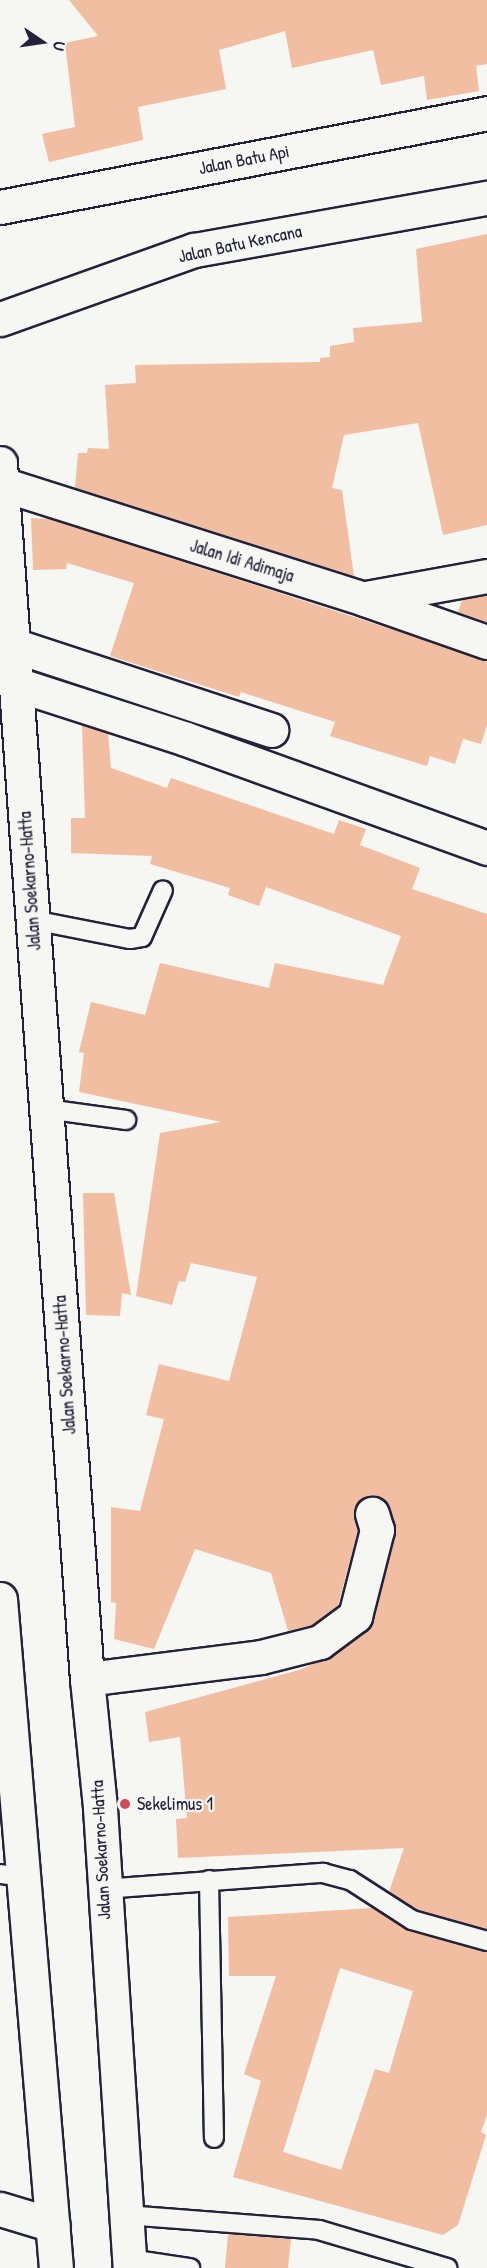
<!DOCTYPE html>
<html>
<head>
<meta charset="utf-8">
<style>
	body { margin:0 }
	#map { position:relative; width:487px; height:2268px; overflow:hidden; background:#f6f6f2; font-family:"Patrick Hand",sans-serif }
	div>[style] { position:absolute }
	.building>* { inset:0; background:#f1bea2 }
	.roads { filter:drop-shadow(2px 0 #22223b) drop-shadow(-2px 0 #22223b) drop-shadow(0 2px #22223b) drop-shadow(0 -2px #22223b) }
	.lane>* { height:18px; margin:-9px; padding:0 9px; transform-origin:9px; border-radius:9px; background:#f6f6f2 }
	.street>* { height:33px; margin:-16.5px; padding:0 16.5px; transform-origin:16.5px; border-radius:16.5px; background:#f6f6f2 }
	.secondary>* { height:33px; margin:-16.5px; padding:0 16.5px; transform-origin:16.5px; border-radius:16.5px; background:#f6f6f2 }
	.highway>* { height:33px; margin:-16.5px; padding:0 16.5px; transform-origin:16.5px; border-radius:16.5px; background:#f6f6f2 }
	.dots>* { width:16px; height:16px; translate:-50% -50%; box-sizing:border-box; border:3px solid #f6f6f2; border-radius:50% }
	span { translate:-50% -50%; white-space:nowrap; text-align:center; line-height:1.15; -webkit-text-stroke:4.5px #f6f6f2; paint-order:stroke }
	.street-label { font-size:18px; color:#22223b }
	.poi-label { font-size:18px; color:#22223b }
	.left { translate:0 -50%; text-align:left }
	.north { position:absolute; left:12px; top:12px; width:60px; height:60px; -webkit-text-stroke:4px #f6f6f2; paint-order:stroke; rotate:103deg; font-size:16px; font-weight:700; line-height:24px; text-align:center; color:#22223b }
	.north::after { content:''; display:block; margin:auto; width:21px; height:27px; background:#22223b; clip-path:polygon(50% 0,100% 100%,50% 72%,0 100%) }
</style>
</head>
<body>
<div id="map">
	<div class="building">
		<i style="clip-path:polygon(69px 0,487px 0,487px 64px,476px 66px,479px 91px,427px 100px,424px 76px,381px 85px,373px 50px,292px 68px,285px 31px,219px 50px,226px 89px,138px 107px,143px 140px,49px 162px,42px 134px,75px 127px,65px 43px,98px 36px)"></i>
		<i style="clip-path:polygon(487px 234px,487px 525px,443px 535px,418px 423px,344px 435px,332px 488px,342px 490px,354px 576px,75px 488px,78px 453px,87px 453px,88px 448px,109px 449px,105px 385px,136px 383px,135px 365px,320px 362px,320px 358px,330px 357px,330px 346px,354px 342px,353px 328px,422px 322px,416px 249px)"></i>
		<i style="clip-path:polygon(31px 518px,50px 519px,487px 660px,487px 725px,481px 744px,463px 739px,455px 764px,430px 756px,427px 766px,330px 736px,335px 722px,241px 692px,239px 697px,110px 656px,134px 583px,67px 563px,66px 569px,33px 570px)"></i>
		<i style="clip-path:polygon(487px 595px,487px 622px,458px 612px,462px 600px)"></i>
		<i style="clip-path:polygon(82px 725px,108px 733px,111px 768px,167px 788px,171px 778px,334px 834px,339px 820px,366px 829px,360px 845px,420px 868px,412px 889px,487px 914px,487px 1929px,417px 1910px,389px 1892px,404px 1848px,178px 1858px,176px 1819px,187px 1818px,180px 1737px,149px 1742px,145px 1712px,299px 1670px,331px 1657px,366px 1631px,373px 1621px,395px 1525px,384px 1500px,367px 1496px,358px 1502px,354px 1510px,358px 1531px,338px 1605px,312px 1625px,288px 1631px,271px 1573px,195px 1549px,154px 1649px,114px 1639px,116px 1603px,111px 1602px,111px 1507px,140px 1511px,164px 1419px,146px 1415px,159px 1364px,229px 1381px,257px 1277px,191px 1263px,185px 1282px,179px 1281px,172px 1305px,136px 1296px,160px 1133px,221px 1122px,79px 1092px,84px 1053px,79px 1052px,91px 1002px,145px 1015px,160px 963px,269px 988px,275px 963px,383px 985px,401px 936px,266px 887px,259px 906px,228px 895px,230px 888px,150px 864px,152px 856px,71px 853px,71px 818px,85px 818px)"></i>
		<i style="clip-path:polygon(83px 1193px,114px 1193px,131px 1295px,122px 1293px,120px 1316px,86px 1315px)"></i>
		<i style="clip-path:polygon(evenodd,372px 1908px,409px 1931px,487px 1952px,487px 2115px,481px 2132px,486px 2135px,458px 2225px,443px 2235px,233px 2177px,261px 2081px,244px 2074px,276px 1976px,229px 1976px,228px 1917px,372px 1908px,340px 1968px,413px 1991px,389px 2073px,375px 2069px,341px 2170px,283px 2152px,340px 1968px)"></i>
		<i style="clip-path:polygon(228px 2234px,291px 2239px,288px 2268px,225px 2268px)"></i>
	</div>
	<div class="roads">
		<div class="lane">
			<i style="left:33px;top:920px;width:99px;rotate:11.1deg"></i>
			<i style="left:130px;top:939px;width:12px;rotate:-9deg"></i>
			<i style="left:142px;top:937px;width:51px;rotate:-65.9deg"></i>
			<i style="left:46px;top:1109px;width:81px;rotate:7.8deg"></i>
			<i style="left:0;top:1874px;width:23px;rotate:7deg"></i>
			<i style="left:209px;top:1880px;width:258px;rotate:88.9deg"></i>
			<i style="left:103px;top:1889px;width:221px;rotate:-4.2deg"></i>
			<i style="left:323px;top:1873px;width:28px;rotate:15deg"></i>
			<i style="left:350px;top:1880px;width:74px;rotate:32.8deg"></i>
			<i style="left:412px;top:1920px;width:78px;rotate:15.6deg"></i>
			<i style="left:126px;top:2215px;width:194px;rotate:4.4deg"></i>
			<i style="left:319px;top:2230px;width:134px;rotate:16.5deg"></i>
			<i style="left:129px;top:2259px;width:62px;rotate:8.4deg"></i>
		</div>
		<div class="street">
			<i style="left:2px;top:484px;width:380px;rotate:17.6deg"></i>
			<i style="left:364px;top:599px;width:130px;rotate:19.3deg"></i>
			<i style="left:366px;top:598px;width:123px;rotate:-10.3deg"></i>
			<i style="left:13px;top:645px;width:272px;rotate:18.2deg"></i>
			<i style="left:16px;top:684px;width:179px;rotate:17.9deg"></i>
			<i style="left:186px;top:739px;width:320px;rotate:19.9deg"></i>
			<i style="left:87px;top:1679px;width:175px;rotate:-7.2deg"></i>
			<i style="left:261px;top:1657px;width:61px;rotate:-14.3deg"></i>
			<i style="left:320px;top:1642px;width:44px;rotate:-36.6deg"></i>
			<i style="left:355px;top:1616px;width:89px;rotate:-75.7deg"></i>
			<i style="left:377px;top:1530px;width:17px;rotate:-107deg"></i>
			<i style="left:0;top:2209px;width:55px;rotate:16.8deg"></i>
		</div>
		<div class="secondary">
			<i style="left:0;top:207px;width:496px;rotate:-10.9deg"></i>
			<i style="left:0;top:319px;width:206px;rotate:-19.6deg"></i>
			<i style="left:194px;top:250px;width:298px;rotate:-10.1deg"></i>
		</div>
		<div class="highway">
			<i style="left:0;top:463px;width:1219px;rotate:85.91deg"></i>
			<i style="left:87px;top:1679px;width:130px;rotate:84.2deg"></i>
			<i style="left:100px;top:1808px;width:461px;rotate:86.3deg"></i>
			<i style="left:0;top:1599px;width:671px;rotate:85.22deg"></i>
		</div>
	</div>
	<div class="dots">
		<i style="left:125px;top:1804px;background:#d1495b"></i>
	</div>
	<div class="street-label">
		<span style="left:244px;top:160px;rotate:-11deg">Jalan Batu Api</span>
		<span style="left:240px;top:244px;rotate:-12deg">Jalan Batu Kencana</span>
		<span style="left:242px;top:561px;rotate:17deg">Jalan Idi Adimaja</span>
		<span style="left:30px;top:881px;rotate:-94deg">Jalan Soekarno-Hatta</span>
		<span style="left:65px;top:1365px;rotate:-94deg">Jalan Soekarno-Hatta</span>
		<span style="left:101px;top:1850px;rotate:-93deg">Jalan Soekarno-Hatta</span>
	</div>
	<div class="poi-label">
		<span class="left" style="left:137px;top:1804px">Sekelimus 1</span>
	</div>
	<div class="north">U</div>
</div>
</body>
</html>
